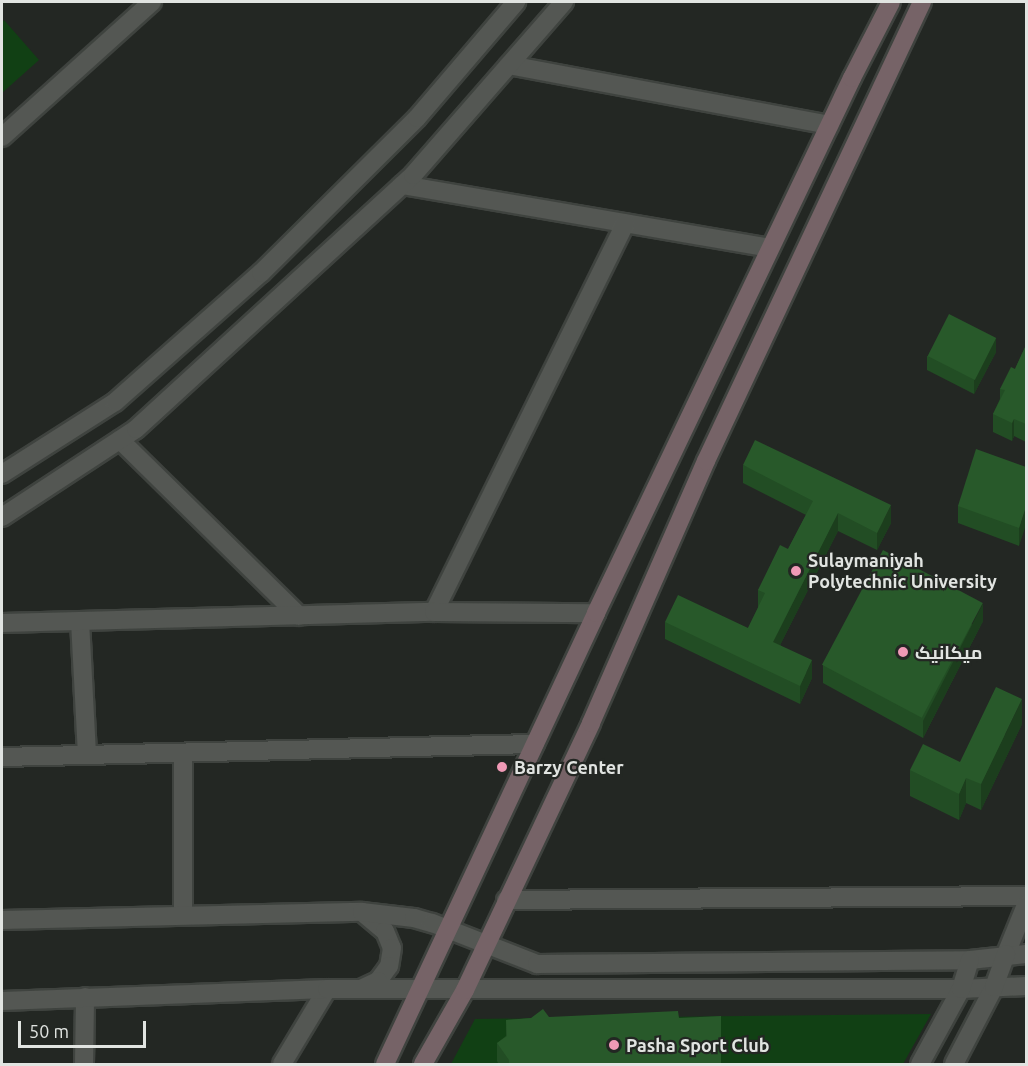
<!DOCTYPE html>
<html>
<head>
<meta charset="utf-8">
<style>
	body { margin:0 }
	#map { position:relative; width:1028px; height:1066px; overflow:hidden; background:#232723; font-family:Ubuntu,Cairo,sans-serif }
	div>[style] { position:absolute }
	.green>* { inset:0; background:#114014 }
	.roads { filter:drop-shadow(2px 0 #3f433f) drop-shadow(-2px 0 #3f433f) drop-shadow(0 2px #3f433f) drop-shadow(0 -2px #3f433f) }
	.minor>* { height:18px; margin:-9px; padding:0 9px; transform-origin:9px; border-radius:9px; background:#545753 }
	.tertiary>* { height:18px; margin:-9px; padding:0 9px; transform-origin:9px; border-radius:9px; background:#545753 }
	.secondary>* { height:18px; margin:-9px; padding:0 9px; transform-origin:9px; border-radius:9px; background:#766367 }
	.wall>* { inset:0; background:#224d24 }
	.shaded-wall>* { inset:0; background:#1c3e1d }
	.building>* { inset:0; background:#28592a; transform-origin:0 0 }
	.dots>* { width:16px; height:16px; translate:-50% -50%; box-sizing:border-box; border:3px solid #232723; border-radius:50% }
	span { translate:-50% -50%; white-space:nowrap; text-align:center; line-height:1.15; -webkit-text-stroke:4.5px #232723; paint-order:stroke }
	.poi-label { font-size:18px; color:#e1e4e1; font-weight:700 }
	.left { translate:0 -50%; text-align:left }
	.frame { position:absolute; inset:0; border:3px solid #e1e4e1; pointer-events:none }
	.scale { position:absolute; left:18px; top:1021px; width:128px; height:27px; box-sizing:border-box; border:3px solid #e1e4e1; border-top:0; padding-left:8px; font-size:18px; line-height:21px; white-space:nowrap; color:#e1e4e1; -webkit-text-stroke:4px #232723; paint-order:stroke }
</style>
</head>
<body>
<div id="map">
	<div class="green">
		<i style="clip-path:polygon(4px 20px,39px 60px,2px 93px,2px 23px)"></i>
		<i style="clip-path:polygon(931px 1014px,903px 1064px,451px 1064px,475px 1019px)"></i>
	</div>
	<div class="roads">
		<div class="minor">
			<i style="left:509px;top:65px;width:326px;rotate:10.6deg"></i>
			<i style="left:2px;top:137px;width:202px;rotate:-42deg"></i>
			<i style="left:402px;top:185px;width:373px;rotate:9.7deg"></i>
			<i style="left:120px;top:440px;width:251px;rotate:44.5deg"></i>
			<i style="left:2px;top:474px;width:134px;rotate:-32.5deg"></i>
			<i style="left:115px;top:402px;width:195px;rotate:-41.5deg"></i>
			<i style="left:261px;top:273px;width:220px;rotate:-44.8deg"></i>
			<i style="left:417px;top:118px;width:153px;rotate:-49.5deg"></i>
			<i style="left:2px;top:517px;width:160px;rotate:-33.3deg"></i>
			<i style="left:136px;top:429px;width:376px;rotate:-42.5deg"></i>
			<i style="left:413px;top:175px;width:230px;rotate:-48.9deg"></i>
			<i style="left:434px;top:612px;width:433px;rotate:-63.8deg"></i>
			<i style="left:80px;top:621px;width:134px;rotate:87deg"></i>
			<i style="left:2px;top:623px;width:432px;rotate:-1.5deg"></i>
			<i style="left:434px;top:612px;width:162px;rotate:0.4deg"></i>
			<i style="left:183px;top:753px;width:162px;rotate:90deg"></i>
			<i style="left:2px;top:757px;width:533px;rotate:-1.4deg"></i>
			<i style="left:506px;top:900px;width:520px;rotate:-0.44deg"></i>
			<i style="left:1006px;top:954px;width:53px;rotate:-67.8deg"></i>
			<i style="left:84px;top:1064px;width:67px;rotate:-89.1deg"></i>
			<i style="left:282px;top:1064px;width:87px;rotate:-59deg"></i>
		</div>
		<div class="tertiary">
			<i style="left:362px;top:912px;width:30px;rotate:40deg"></i>
			<i style="left:385px;top:931px;width:18px;rotate:68deg"></i>
			<i style="left:392px;top:948px;width:18px;rotate:99deg"></i>
			<i style="left:389px;top:966px;width:19px;rotate:126deg"></i>
			<i style="left:378px;top:981px;width:17px;rotate:155deg"></i>
			<i style="left:2px;top:920px;width:360px;rotate:-1.3deg"></i>
			<i style="left:362px;top:912px;width:52px;rotate:6.6deg"></i>
			<i style="left:414px;top:918px;width:19px;rotate:16deg"></i>
			<i style="left:432px;top:923px;width:113px;rotate:21.3deg"></i>
			<i style="left:537px;top:964px;width:433px;rotate:-0.5deg"></i>
			<i style="left:970px;top:960px;width:56px;rotate:-6.1deg"></i>
			<i style="left:2px;top:1001px;width:325px;rotate:-2.1deg"></i>
			<i style="left:327px;top:989px;width:634px"></i>
			<i style="left:961px;top:989px;width:65px;rotate:-2.6deg"></i>
			<i style="left:920px;top:1064px;width:85px;rotate:-61.3deg"></i>
			<i style="left:961px;top:989px;width:30px;rotate:-73deg"></i>
			<i style="left:954px;top:1064px;width:87px;rotate:-62.5deg"></i>
			<i style="left:994px;top:987px;width:35px;rotate:-70deg"></i>
		</div>
		<div class="secondary">
			<i style="left:385px;top:1064px;width:498px;rotate:-64.9deg"></i>
			<i style="left:596px;top:613px;width:593px;rotate:-64.43deg"></i>
			<i style="left:852px;top:78px;width:85px;rotate:-62.8deg"></i>
			<i style="left:423px;top:1064px;width:85px;rotate:-60.4deg"></i>
			<i style="left:465px;top:990px;width:295px;rotate:-64.7deg"></i>
			<i style="left:591px;top:723px;width:286px;rotate:-66.3deg"></i>
			<i style="left:706px;top:461px;width:507px;rotate:-64.8deg"></i>
		</div>
	</div>
	<div class="wall">
		<i style="clip-path:polygon(1026px 345px,1026px 442px,1014px 436px,1012px 441px,993px 432px,993px 414px,1000px 399px,1000px 389px,1015px 369px)"></i>
		<i style="clip-path:polygon(996px 352px,974px 394px,927px 370px,927px 356px)"></i>
		<i style="clip-path:polygon(743px 465px,891px 523px,877px 550px,838px 531px,780px 645px,812px 678px,800px 704px,665px 639px,665px 622px,748px 628px,758px 608px,758px 590px,788px 549px,806px 515px,743px 483px)"></i>
		<i style="clip-path:polygon(1026px 467px,1019px 546px,958px 523px,958px 506px)"></i>
		<i style="clip-path:polygon(983px 621px,923px 738px,823px 683px,823px 665px)"></i>
		<i style="clip-path:polygon(1022px 724px,981px 810px,966px 803px,959px 820px,910px 796px,910px 770px,960px 762px)"></i>
		<i style="clip-path:polygon(549px 1017px,679px 1018px,721px 1065px,499px 1065px,497px 1061px,497px 1043px,506px 1036px,506px 1020px)"></i>
	</div>
	<div class="shaded-wall">
		<i style="clip-path:polygon(996px 338px,996px 352px,974px 394px,974px 380px)"></i>
		<i style="clip-path:polygon(1014px 419px,1014px 436px,1012px 441px,1012px 423px)"></i>
		<i style="clip-path:polygon(891px 505px,891px 523px,877px 550px,877px 533px)"></i>
		<i style="clip-path:polygon(1026px 507px,1026px 525px,1019px 546px,1019px 528px)"></i>
		<i style="clip-path:polygon(838px 513px,838px 531px,773px 659px,773px 642px)"></i>
		<i style="clip-path:polygon(983px 603px,983px 621px,923px 738px,923px 721px)"></i>
		<i style="clip-path:polygon(812px 660px,812px 678px,800px 704px,800px 686px)"></i>
		<i style="clip-path:polygon(1022px 699px,1022px 724px,981px 810px,981px 784px)"></i>
		<i style="clip-path:polygon(966px 778px,966px 803px,959px 820px,959px 794px)"></i>
	</div>
	<div class="building">
		<i style="left:949px;top:314px;width:53px;height:47px;rotate:27deg"></i>
		<i style="clip-path:polygon(1026px 345px,1026px 424px,1014px 419px,1012px 423px,993px 414px,1005px 390px,1000px 389px,1011px 367px,1015px 369px)"></i>
		<i style="clip-path:polygon(755px 440px,891px 505px,877px 533px,838px 513px,773px 642px,812px 660px,800px 686px,665px 622px,678px 595px,748px 628px,765px 593px,758px 590px,780px 545px,788px 549px,813px 501px,743px 465px)"></i>
		<i style="clip-path:polygon(976px 449px,1026px 467px,1026px 507px,1019px 528px,958px 506px)"></i>
		<i style="left:883px;top:550px;width:113px;height:130px;rotate:28deg"></i>
		<i style="clip-path:polygon(996px 687px,1022px 699px,981px 784px,966px 778px,959px 794px,910px 770px,923px 744px,960px 762px)"></i>
		<i style="clip-path:polygon(543px 1009px,549px 1017px,678px 1011px,679px 1018px,721px 1016px,721px 1065px,509px 1065px,509px 1060px,497px 1043px,507px 1036px,506px 1020px,531px 1018px)"></i>
	</div>
	<div class="dots">
		<i style="left:796px;top:571px;background:#f09ab6"></i>
		<i style="left:903px;top:652px;background:#f09ab6"></i>
		<i style="left:502px;top:767px;background:#f09ab6"></i>
		<i style="left:614px;top:1045px;background:#f09ab6"></i>
	</div>
	<div class="poi-label">
		<span class="left" style="left:808px;top:571px">Sulaymaniyah<br>Polytechnic University</span>
		<span class="left" style="left:915px;top:652px">میکانیک</span>
		<span class="left" style="left:514px;top:767px">Barzy Center</span>
		<span class="left" style="left:626px;top:1045px">Pasha Sport Club</span>
	</div>
	<div class="frame"></div>
	<div class="scale">50 m</div>
</div>
</body>
</html>
